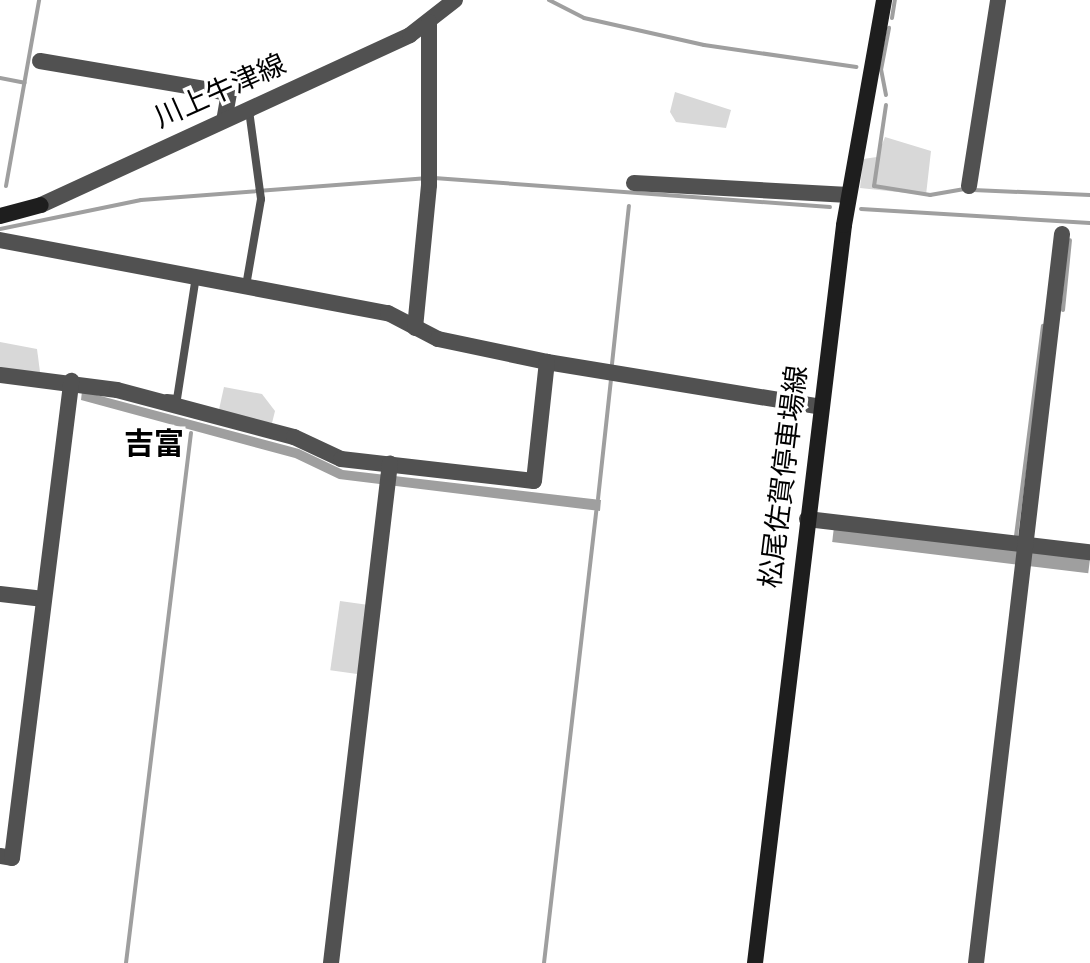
<!DOCTYPE html>
<html>
<head>
<meta charset="utf-8">
<style>
	body { margin:0 }
	#map { position:relative; width:1090px; height:963px; overflow:hidden; background:#fff; font-family:Overpass,"Noto Sans JP",sans-serif }
	div>[style] { position:absolute }
	.green>* { inset:0; background:#d8d8d8; transform-origin:0 0 }
	.water>* { inset:0; background:#9f9f9f; transform-origin:0 0 }
	.stream>* { height:4px; margin:-2px; padding:0 2px; transform-origin:2px; border-radius:2px; background:#9f9f9f }
	.lane>* { height:8px; margin:-4px; padding:0 4px; transform-origin:4px; border-radius:4px; background:#515151 }
	.street>* { height:16px; margin:-8px; padding:0 8px; transform-origin:8px; border-radius:8px; background:#515151 }
	.secondary>* { height:16px; margin:-8px; padding:0 8px; transform-origin:8px; border-radius:8px; background:#1e1e1e }
	span { translate:-50% -50%; white-space:nowrap; text-align:center; line-height:1.15; -webkit-text-stroke:7px #fff; paint-order:stroke }
	.street-label { font-size:28px; color:#000 }
	.neighbourhood-label { font-size:30px; color:#000; font-weight:700 }
</style>
</head>
<body>
<div id="map">
	<div class="green">
		<i style="clip-path:polygon(675px 92px,731px 110px,726px 128px,676px 122px,670px 112px)"></i>
		<i style="clip-path:polygon(885px 137px,931px 151px,926px 195px,860px 188px,863px 159px,877px 157px)"></i>
		<i style="clip-path:polygon(0 342px,37px 349px,40px 372px,0 369px)"></i>
		<i style="clip-path:polygon(224px 387px,262px 394px,275px 411px,272px 423px,218px 414px)"></i>
		<i style="left:340px;top:601px;width:29px;height:70px;rotate:8deg"></i>
	</div>
	<div class="water">
		<i style="clip-path:polygon(82px 391px,299px 449px,343px 470px,601px 500px,600px 511px,339px 479px,295px 458px,81px 400px)"></i>
		<i style="left:834px;top:527px;width:258px;height:15px;rotate:7deg"></i>
	</div>
	<div class="stream">
		<i style="left:549px;top:0;width:39px;rotate:27deg"></i>
		<i style="left:584px;top:18px;width:123px;rotate:12.7deg"></i>
		<i style="left:704px;top:45px;width:154px;rotate:8.2deg"></i>
		<i style="left:892px;top:18px;width:18px;rotate:-81deg"></i>
		<i style="left:0;top:78px;width:25px;rotate:11deg"></i>
		<i style="left:886px;top:95px;width:25px;rotate:-101deg"></i>
		<i style="left:881px;top:70px;width:43px;rotate:-79.2deg"></i>
		<i style="left:886px;top:105px;width:82px;rotate:98.4deg"></i>
		<i style="left:874px;top:186px;width:57px;rotate:9.1deg"></i>
		<i style="left:930px;top:195px;width:35px;rotate:-10deg"></i>
		<i style="left:434px;top:178px;width:397px;rotate:4.2deg"></i>
		<i style="left:6px;top:186px;width:189px;rotate:-79.9deg"></i>
		<i style="left:973px;top:190px;width:117px;rotate:2.4deg"></i>
		<i style="left:861px;top:209px;width:229px;rotate:3.5deg"></i>
		<i style="left:0;top:229px;width:144px;rotate:-11.6deg"></i>
		<i style="left:141px;top:200px;width:285px;rotate:-4.4deg"></i>
		<i style="left:1063px;top:310px;width:70px;rotate:-84.3deg"></i>
		<i style="left:612px;top:364px;width:159px;rotate:-83.9deg"></i>
		<i style="left:598px;top:499px;width:121px;rotate:-83.8deg"></i>
		<i style="left:1016px;top:536px;width:212px;rotate:-82.7deg"></i>
		<i style="left:126px;top:963px;width:534px;rotate:-83.01deg"></i>
		<i style="left:544px;top:963px;width:455px;rotate:-83.4deg"></i>
	</div>
	<div class="lane">
		<i style="left:246px;top:286px;width:88px;rotate:-80.2deg"></i>
		<i style="left:261px;top:199px;width:90px;rotate:-97.7deg"></i>
		<i style="left:167px;top:398px;width:10px;rotate:6deg"></i>
		<i style="left:177px;top:399px;width:124px;rotate:-81.2deg"></i>
	</div>
	<div class="street">
		<i style="left:40px;top:61px;width:192px;rotate:9.6deg"></i>
		<i style="left:229px;top:93px;width:27px;rotate:100deg"></i>
		<i style="left:634px;top:183px;width:215px;rotate:3.2deg"></i>
		<i style="left:969px;top:186px;width:188px;rotate:-81.1deg"></i>
		<i style="left:41px;top:205px;width:406px;rotate:-24.7deg"></i>
		<i style="left:410px;top:35px;width:57px;rotate:-37.9deg"></i>
		<i style="left:0;top:240px;width:395px;rotate:10.7deg"></i>
		<i style="left:388px;top:313px;width:56px;rotate:27.5deg"></i>
		<i style="left:438px;top:339px;width:111px;rotate:11.9deg"></i>
		<i style="left:547px;top:362px;width:278px;rotate:9.3deg"></i>
		<i style="left:415px;top:328px;width:144px;rotate:-84.4deg"></i>
		<i style="left:429px;top:185px;width:163px;rotate:-90deg"></i>
		<i style="left:0;top:375px;width:118px;rotate:7.3deg"></i>
		<i style="left:117px;top:390px;width:183px;rotate:14.9deg"></i>
		<i style="left:294px;top:437px;width:52px;rotate:25.1deg"></i>
		<i style="left:341px;top:459px;width:194px;rotate:6.5deg"></i>
		<i style="left:534px;top:481px;width:120px;rotate:-83.8deg"></i>
		<i style="left:807px;top:519px;width:285px;rotate:6.7deg"></i>
		<i style="left:0;top:594px;width:44px;rotate:6.5deg"></i>
		<i style="left:0;top:856px;width:12px;rotate:9deg"></i>
		<i style="left:12px;top:858px;width:481px;rotate:-82.9deg"></i>
		<i style="left:331px;top:963px;width:503px;rotate:-83.27deg"></i>
		<i style="left:976px;top:963px;width:734px;rotate:-83.27deg"></i>
	</div>
	<div class="secondary">
		<i style="left:0;top:216px;width:42px;rotate:-15deg"></i>
		<i style="left:755px;top:963px;width:743px;rotate:-83.12deg"></i>
		<i style="left:844px;top:225px;width:229px;rotate:-79.9deg"></i>
	</div>
	<div class="street-label">
		<span style="left:221px;top:93px;rotate:-24deg">川上牛津線</span>
		<span style="left:786px;top:477px;rotate:-83deg">松尾佐賀停車場線</span>
	</div>
	<div class="neighbourhood-label">
		<span style="left:154px;top:447px">吉富</span>
	</div>
</div>
</body>
</html>
